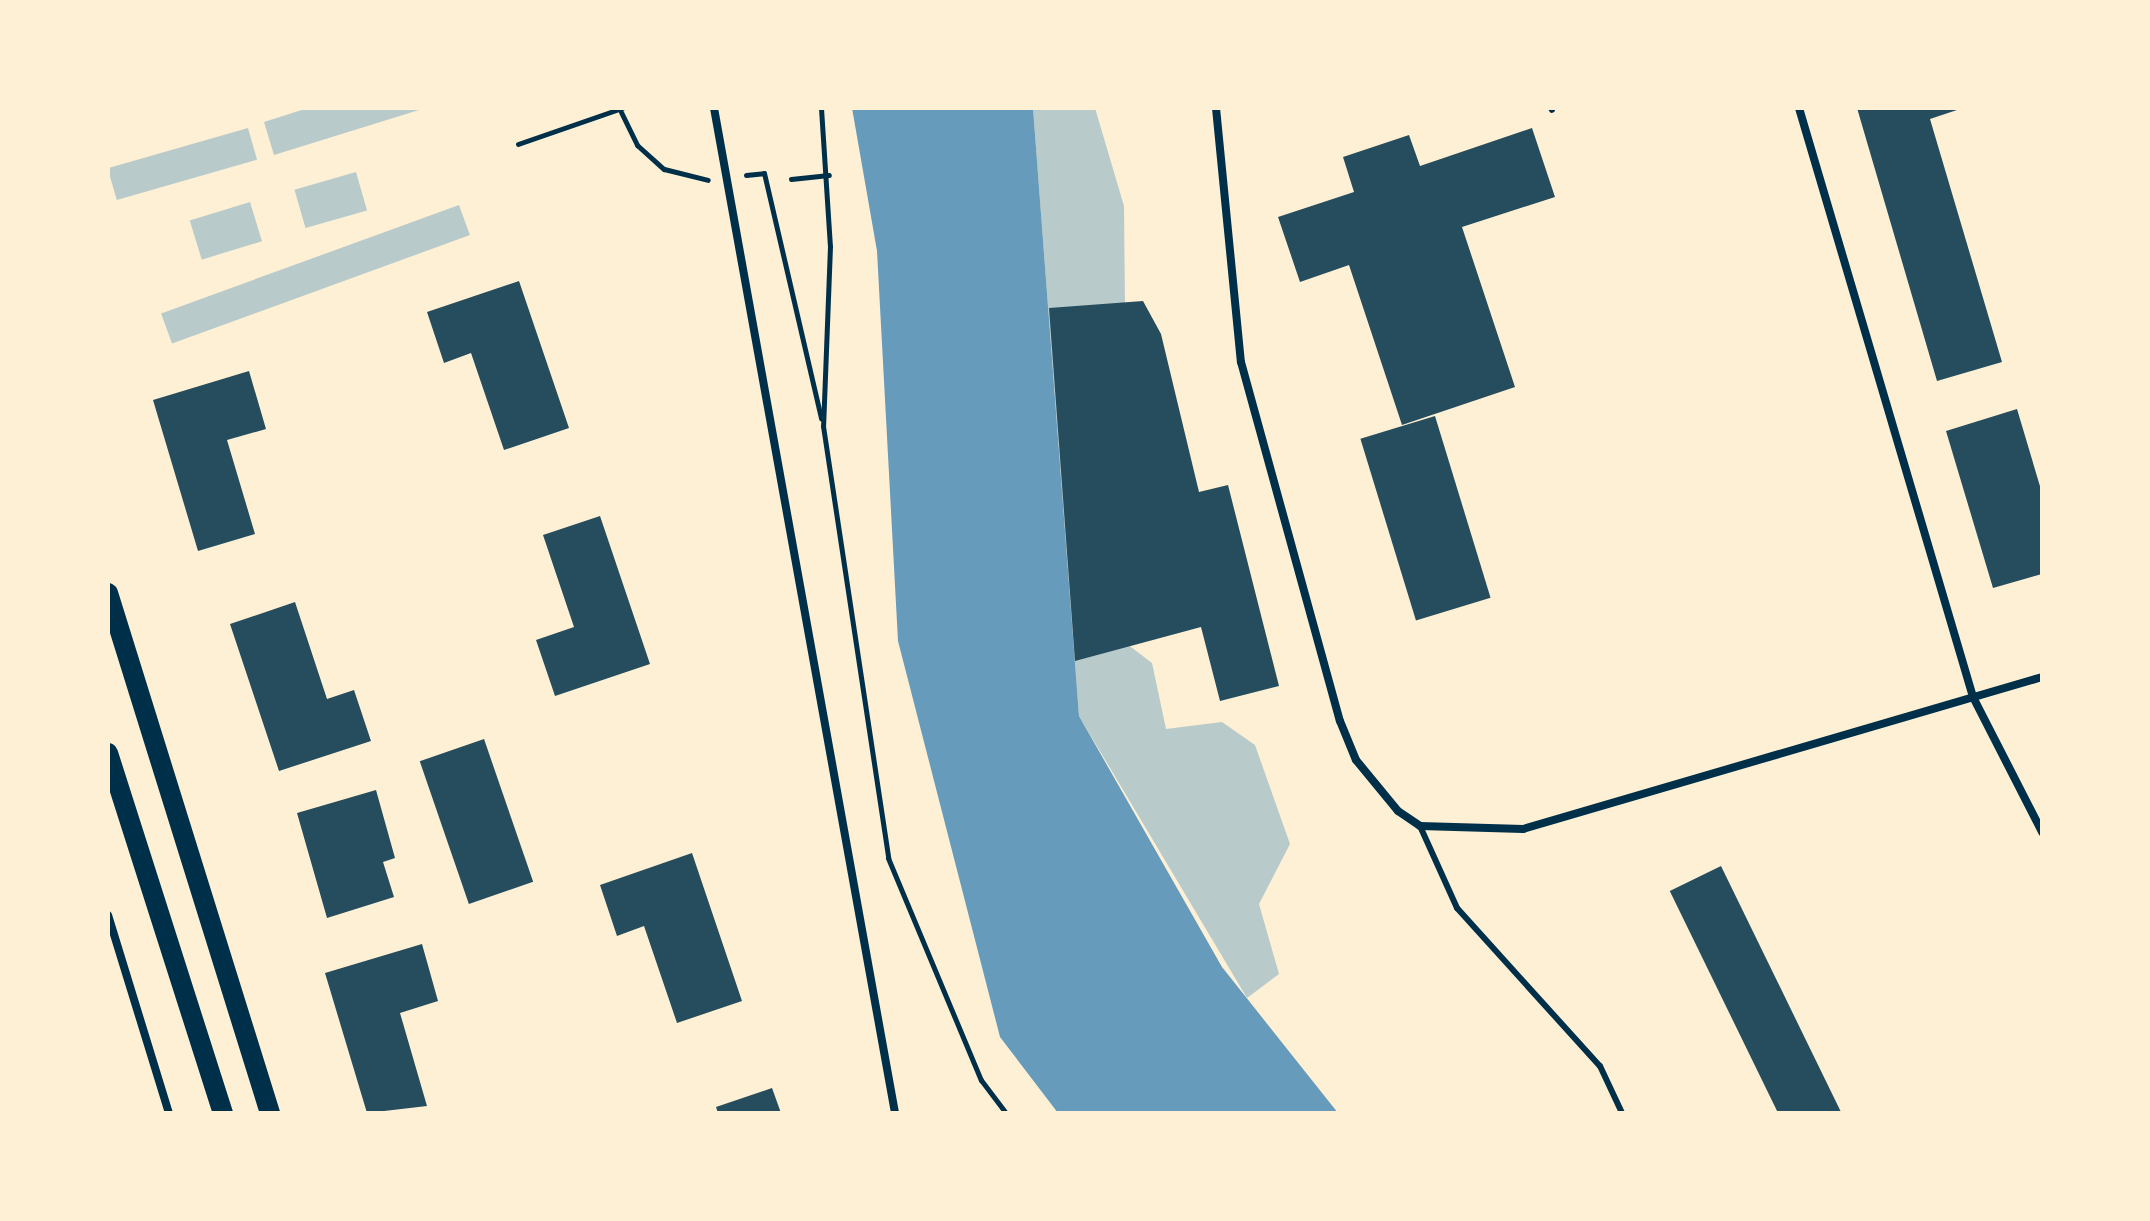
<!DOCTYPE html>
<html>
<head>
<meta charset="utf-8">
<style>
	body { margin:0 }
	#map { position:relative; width:2150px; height:1221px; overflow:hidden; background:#fdf0d5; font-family:"Noto Sans",sans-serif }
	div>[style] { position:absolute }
	.green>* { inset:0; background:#b9caca; transform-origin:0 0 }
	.water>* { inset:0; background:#669bbc }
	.building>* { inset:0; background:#264d5e; transform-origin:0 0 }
	.path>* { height:5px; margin:-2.5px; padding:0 2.5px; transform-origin:2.5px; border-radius:2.5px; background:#003049 }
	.service>* { height:6px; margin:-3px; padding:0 3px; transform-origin:3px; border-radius:3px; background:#003049 }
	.minor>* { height:8px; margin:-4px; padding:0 4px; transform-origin:4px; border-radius:4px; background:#003049 }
	.primary>* { height:20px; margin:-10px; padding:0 10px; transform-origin:10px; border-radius:10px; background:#003049 }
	span { translate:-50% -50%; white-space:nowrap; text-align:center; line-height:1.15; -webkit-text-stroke:7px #fdf0d5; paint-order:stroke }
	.frame { position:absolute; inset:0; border:110px solid #fdf0d5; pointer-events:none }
</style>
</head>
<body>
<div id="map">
	<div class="green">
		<i style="clip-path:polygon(308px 108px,419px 108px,419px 110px,274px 155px,264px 122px)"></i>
		<i style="clip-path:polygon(1033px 108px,1095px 108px,1124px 206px,1127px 512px,1106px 628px,1152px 663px,1166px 729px,1222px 722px,1255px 745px,1290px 844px,1259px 904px,1279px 974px,1247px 998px,1079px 716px)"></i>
		<i style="left:248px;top:128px;width:33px;height:146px;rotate:74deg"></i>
		<i style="left:356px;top:172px;width:40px;height:64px;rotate:74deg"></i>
		<i style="left:250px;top:202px;width:41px;height:63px;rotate:73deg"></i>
		<i style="left:459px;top:205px;width:32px;height:317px;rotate:70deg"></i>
	</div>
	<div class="water">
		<i style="clip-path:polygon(852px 108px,1033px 108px,1079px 716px,1222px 967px,1338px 1113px,1058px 1113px,1000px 1037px,898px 641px,877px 251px)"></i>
	</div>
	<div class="building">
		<i style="clip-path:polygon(1857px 108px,1963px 108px,1930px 119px,2002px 362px,1937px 381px)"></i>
		<i style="clip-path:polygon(1532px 128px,1555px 197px,1462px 227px,1515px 387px,1402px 425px,1349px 265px,1300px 282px,1278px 217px,1354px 192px,1343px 157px,1409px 135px,1420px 166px)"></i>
		<i style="clip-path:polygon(519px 281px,569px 428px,504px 450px,471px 353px,444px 363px,427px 312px)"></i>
		<i style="clip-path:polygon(1143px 301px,1161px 334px,1199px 492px,1228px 485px,1279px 686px,1220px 701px,1201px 627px,1075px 661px,1049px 308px)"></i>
		<i style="clip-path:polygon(249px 371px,266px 429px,227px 440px,255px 534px,198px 551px,153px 400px)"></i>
		<i style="clip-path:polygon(2017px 409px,2042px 493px,2042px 574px,1993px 588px,1946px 431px)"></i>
		<i style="left:1435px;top:416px;width:190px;height:78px;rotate:73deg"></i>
		<i style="clip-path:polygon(600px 516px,650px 664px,555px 696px,536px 640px,574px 627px,543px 535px)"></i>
		<i style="clip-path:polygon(295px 602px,327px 699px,354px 690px,371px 741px,279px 771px,230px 624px)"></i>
		<i style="left:484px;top:739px;width:151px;height:68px;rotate:71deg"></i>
		<i style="clip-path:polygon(376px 790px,395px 858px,383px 862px,394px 897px,327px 918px,297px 813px)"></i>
		<i style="clip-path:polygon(692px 853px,742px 1001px,677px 1023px,644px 926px,617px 936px,600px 885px)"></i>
		<i style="left:1721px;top:866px;width:274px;height:57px;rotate:64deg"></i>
		<i style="clip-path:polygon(422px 944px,438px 1001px,400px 1013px,427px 1106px,367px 1113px,325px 973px)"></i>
		<i style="clip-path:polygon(772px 1088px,781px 1113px,718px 1113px,716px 1107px)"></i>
	</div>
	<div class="path">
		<i style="left:821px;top:108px;width:138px;rotate:86.3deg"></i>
		<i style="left:830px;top:246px;width:180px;rotate:92.2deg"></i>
		<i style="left:823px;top:426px;width:437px;rotate:81.4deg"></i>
		<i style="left:888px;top:858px;width:241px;rotate:67.3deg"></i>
		<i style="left:981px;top:1080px;width:41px;rotate:52.9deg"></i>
		<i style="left:621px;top:112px;width:37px;rotate:64deg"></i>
		<i style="left:637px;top:145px;width:36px;rotate:42deg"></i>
		<i style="left:664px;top:169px;width:45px;rotate:14deg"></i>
		<i style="left:518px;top:144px;width:110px;rotate:-19.1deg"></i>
		<i style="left:746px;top:175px;width:18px;rotate:-6deg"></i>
		<i style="left:764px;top:173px;width:252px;rotate:76.9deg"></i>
		<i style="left:791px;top:179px;width:38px;rotate:-6deg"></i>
	</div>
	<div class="service">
		<i style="left:1551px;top:108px;width:2px;rotate:63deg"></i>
		<i style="left:1420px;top:826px;width:90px;rotate:65.7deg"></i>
		<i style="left:1457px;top:908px;width:213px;rotate:47.9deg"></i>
		<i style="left:1600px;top:1066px;width:52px;rotate:64.9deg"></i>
	</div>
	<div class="minor">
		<i style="left:714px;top:108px;width:1021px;rotate:79.79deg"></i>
		<i style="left:1216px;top:108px;width:255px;rotate:84.4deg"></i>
		<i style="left:1241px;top:362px;width:372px;rotate:74.6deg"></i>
		<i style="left:1340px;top:721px;width:42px;rotate:67.7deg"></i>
		<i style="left:1356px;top:760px;width:66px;rotate:50.5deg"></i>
		<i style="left:1398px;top:811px;width:27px;rotate:34deg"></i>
		<i style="left:1420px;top:826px;width:103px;rotate:1.7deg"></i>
		<i style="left:1523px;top:829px;width:541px;rotate:-16.32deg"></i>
		<i style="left:1799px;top:108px;width:614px;rotate:73.54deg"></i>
		<i style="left:1973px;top:697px;width:152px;rotate:62.9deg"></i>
		<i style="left:108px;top:915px;width:207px;rotate:72.9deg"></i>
	</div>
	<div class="primary">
		<i style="left:108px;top:593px;width:545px;rotate:72.7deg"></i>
		<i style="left:108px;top:753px;width:378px;rotate:72.3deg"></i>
	</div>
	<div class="frame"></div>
</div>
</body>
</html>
